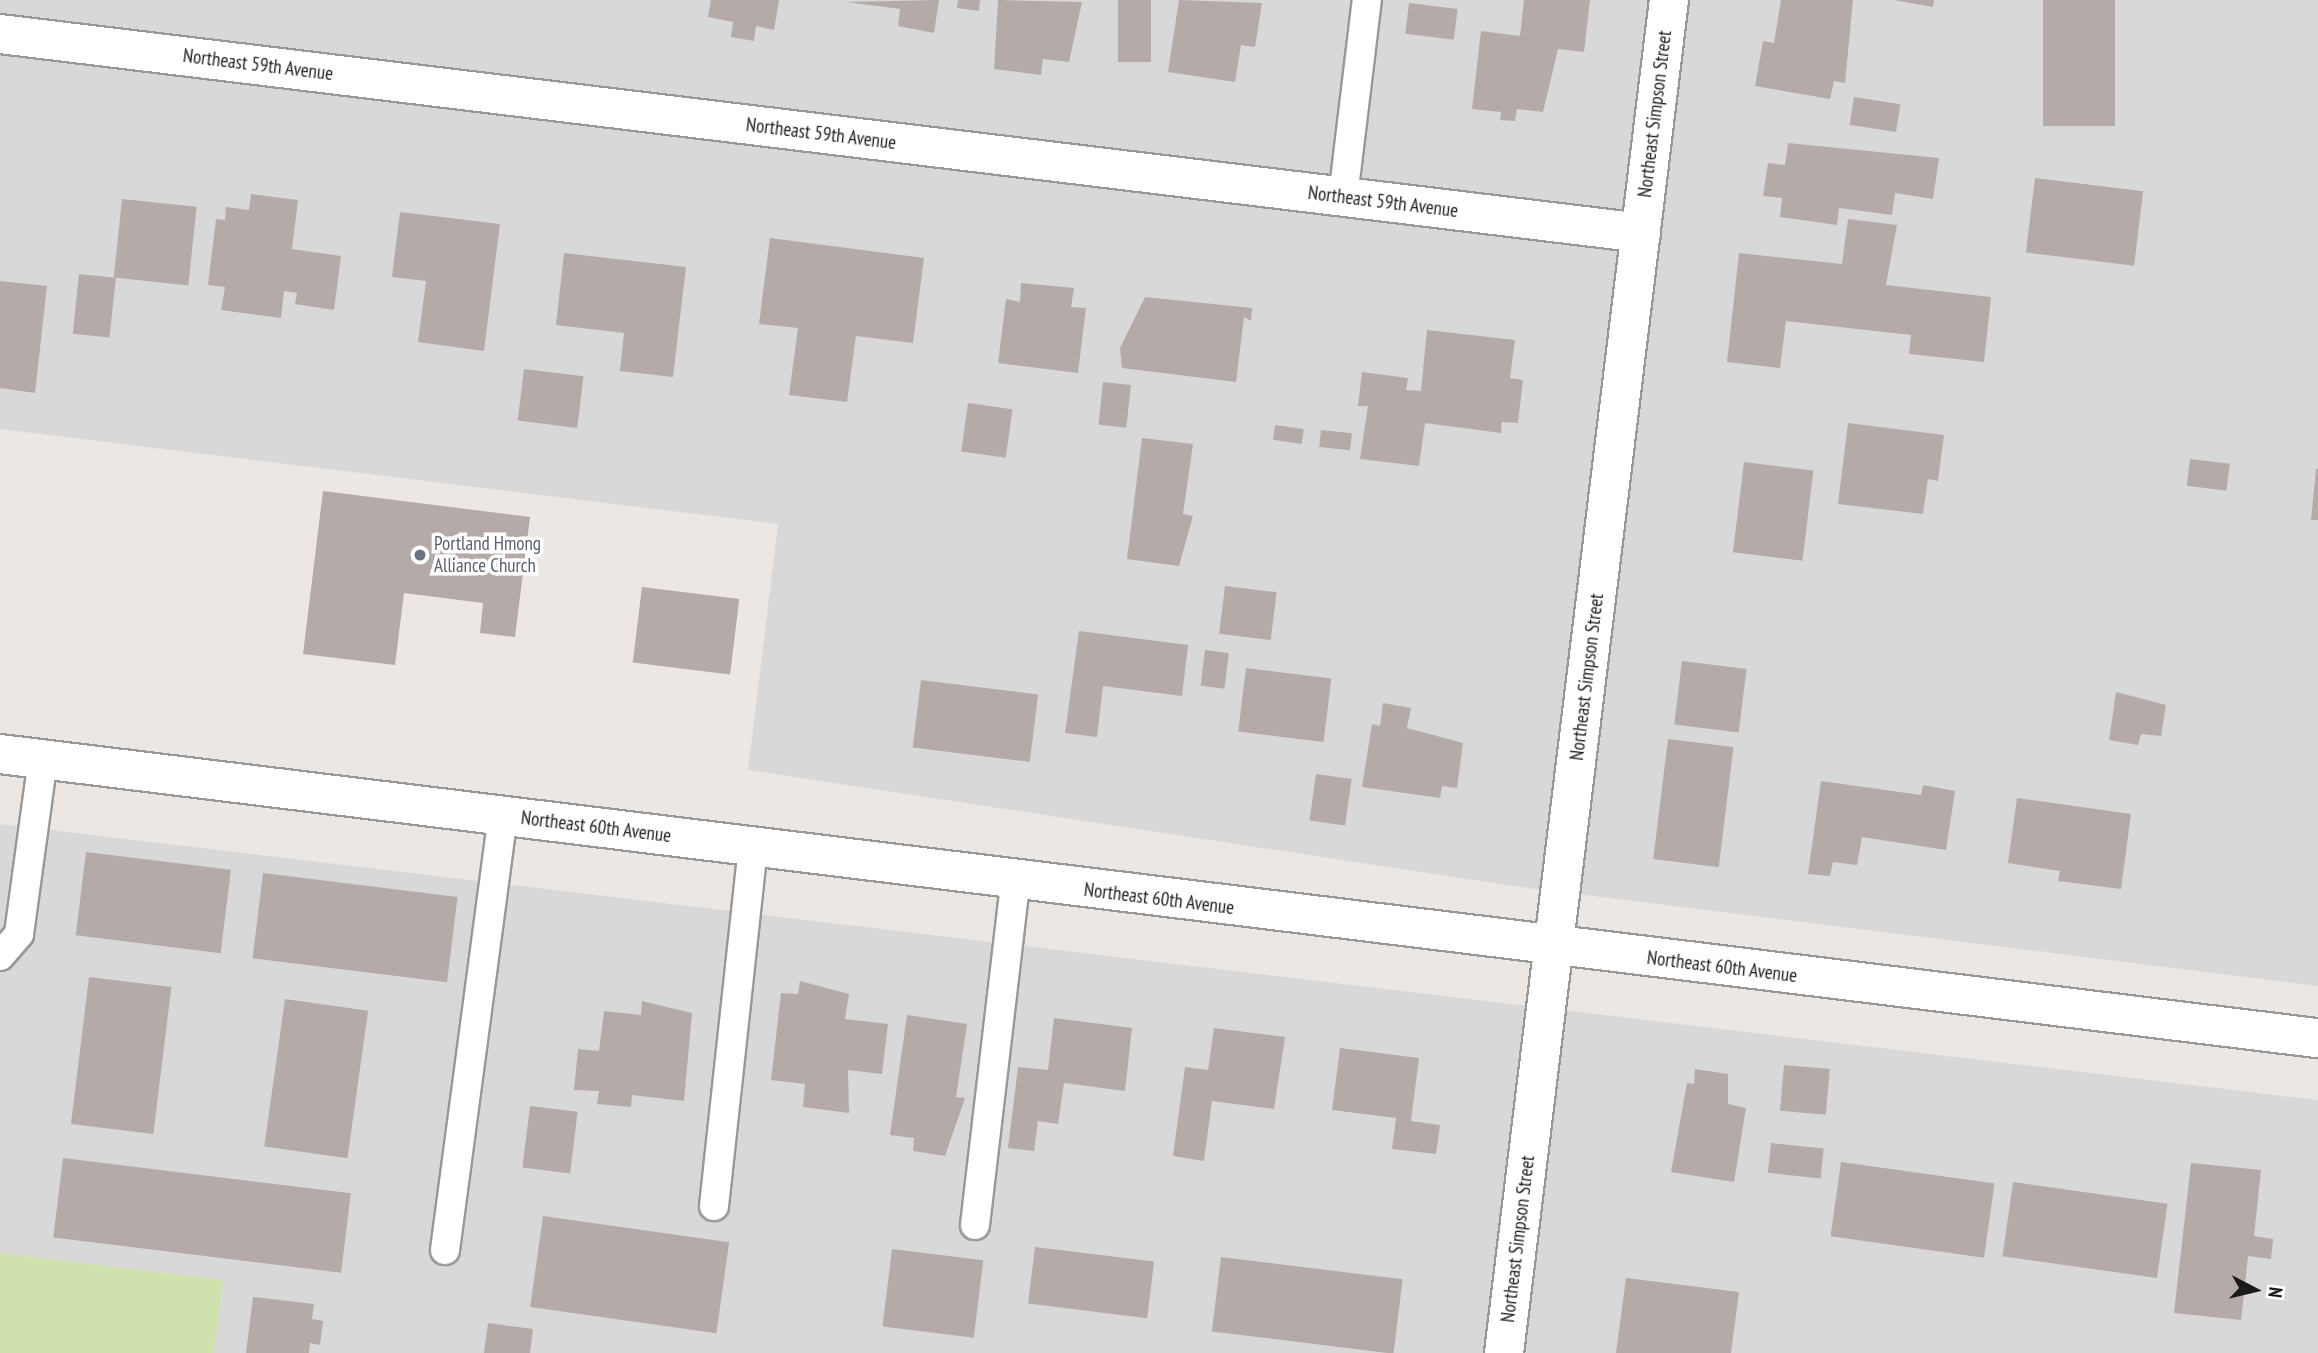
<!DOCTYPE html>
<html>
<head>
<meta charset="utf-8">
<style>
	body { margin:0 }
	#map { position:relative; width:2318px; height:1353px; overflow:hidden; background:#ece7e2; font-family:"PT Sans Narrow",sans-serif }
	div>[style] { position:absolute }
	.residential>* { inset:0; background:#d9d8d9 }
	.grass>* { inset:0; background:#cfe1ad }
	.building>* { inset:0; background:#b4aba8; transform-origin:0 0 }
	.roads { filter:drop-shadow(2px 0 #989898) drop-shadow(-2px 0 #989898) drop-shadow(0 2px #989898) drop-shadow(0 -2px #989898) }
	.service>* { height:28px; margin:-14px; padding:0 14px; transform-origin:14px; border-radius:14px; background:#fff }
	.minor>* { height:38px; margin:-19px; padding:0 19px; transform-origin:19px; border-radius:19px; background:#fff }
	.tertiary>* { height:38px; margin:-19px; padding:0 19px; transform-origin:19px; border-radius:19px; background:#fff }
	.dots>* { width:19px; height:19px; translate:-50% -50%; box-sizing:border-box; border:4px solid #fff; border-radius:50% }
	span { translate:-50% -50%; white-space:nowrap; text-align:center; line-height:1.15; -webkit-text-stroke:7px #fff; paint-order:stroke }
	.street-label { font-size:19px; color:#1b1b1b }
	.worship-label { font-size:19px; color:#5b616d }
	.left { translate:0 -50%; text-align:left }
	.north { position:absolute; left:2220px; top:1255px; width:70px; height:70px; -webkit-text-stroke:5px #fff; paint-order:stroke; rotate:97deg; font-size:19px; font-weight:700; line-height:28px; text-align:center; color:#1b1b1b }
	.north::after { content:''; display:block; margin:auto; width:24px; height:32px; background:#1b1b1b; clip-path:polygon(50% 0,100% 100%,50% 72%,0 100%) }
</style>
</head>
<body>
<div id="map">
	<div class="residential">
		<i style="clip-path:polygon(0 0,2318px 0,2318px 986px,1520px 887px,748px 770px,778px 524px,0 429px)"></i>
		<i style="clip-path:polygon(0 824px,2318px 1100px,2318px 1353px,214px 1353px,223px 1280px,0 1253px)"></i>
	</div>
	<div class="grass">
		<i style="clip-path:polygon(0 1253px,223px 1280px,214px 1353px,0 1353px)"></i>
	</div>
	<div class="building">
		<i style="clip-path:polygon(711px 0,779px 0,774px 30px,756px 26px,754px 41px,731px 37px,733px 22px,708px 17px)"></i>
		<i style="clip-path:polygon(939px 0,934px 33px,898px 26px,900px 9px,846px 2px)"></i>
		<i style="clip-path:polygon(958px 0,980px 0,979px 11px,957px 8px)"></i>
		<i style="clip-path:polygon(998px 0,1082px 2px,1069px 62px,1043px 59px,1041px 75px,994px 69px)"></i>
		<i style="left:1118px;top:0;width:33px;height:62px"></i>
		<i style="clip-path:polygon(1179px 0,1262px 3px,1255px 47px,1241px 45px,1235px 82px,1168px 72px)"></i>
		<i style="clip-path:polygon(1524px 0,1590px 0,1584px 52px,1558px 49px,1543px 112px,1517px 109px,1515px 121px,1500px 120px,1501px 112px,1472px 109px,1481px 31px,1520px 36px)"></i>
		<i style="clip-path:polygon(1781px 0,1853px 0,1845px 83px,1834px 81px,1830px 99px,1755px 86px,1763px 41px,1774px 43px)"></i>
		<i style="clip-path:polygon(1894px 0,1934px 0,1933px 7px)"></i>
		<i style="left:2043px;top:0;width:72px;height:126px"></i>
		<i style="left:1409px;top:3px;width:49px;height:31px;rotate:7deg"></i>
		<i style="left:1854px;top:97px;width:47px;height:28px;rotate:9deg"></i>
		<i style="clip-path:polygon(1788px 143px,1939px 158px,1933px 199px,1895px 193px,1892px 215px,1839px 208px,1837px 225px,1780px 217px,1782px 198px,1763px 196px,1768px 163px,1785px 165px)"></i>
		<i style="left:2035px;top:178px;width:109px;height:75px;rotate:7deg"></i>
		<i style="clip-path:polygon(251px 194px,298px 200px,292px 249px,341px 256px,334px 310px,295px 304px,297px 293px,284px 291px,281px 318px,221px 310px,225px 287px,208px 285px,216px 219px,225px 220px,226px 207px,249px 210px)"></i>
		<i style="left:122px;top:199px;width:75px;height:79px;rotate:6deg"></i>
		<i style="clip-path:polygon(400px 212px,500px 224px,484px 351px,418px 342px,426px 281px,392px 277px)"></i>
		<i style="clip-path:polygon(1848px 219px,1897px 225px,1886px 285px,1991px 297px,1984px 362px,1909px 354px,1911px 335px,1786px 321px,1780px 368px,1727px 362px,1739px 253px,1842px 264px)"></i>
		<i style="clip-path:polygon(770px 238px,924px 258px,913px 343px,856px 336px,847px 402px,789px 395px,798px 328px,759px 324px)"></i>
		<i style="clip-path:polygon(564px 253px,686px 267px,673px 377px,620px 371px,624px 333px,556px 325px)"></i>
		<i style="left:79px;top:274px;width:37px;height:60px;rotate:6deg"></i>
		<i style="clip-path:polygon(0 281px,47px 286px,35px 393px,0 388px)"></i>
		<i style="clip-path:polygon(1021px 283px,1074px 288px,1071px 307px,1086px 308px,1078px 373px,998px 363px,1006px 299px,1020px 302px)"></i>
		<i style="clip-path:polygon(1145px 297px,1252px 308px,1251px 321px,1244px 317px,1236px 382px,1122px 368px,1120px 348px)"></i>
		<i style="clip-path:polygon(1427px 330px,1515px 340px,1510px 378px,1523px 380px,1518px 423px,1502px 422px,1501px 433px,1425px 423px,1419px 466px,1360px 459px,1368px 406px,1358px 406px,1362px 372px,1408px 378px,1406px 390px,1421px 391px)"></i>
		<i style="left:524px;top:369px;width:60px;height:52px;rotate:7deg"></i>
		<i style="left:1103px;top:382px;width:28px;height:43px;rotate:6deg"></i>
		<i style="left:968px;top:403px;width:45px;height:49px;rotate:8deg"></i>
		<i style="clip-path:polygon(1848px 423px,1944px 435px,1938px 481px,1928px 479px,1923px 514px,1838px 504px)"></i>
		<i style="left:1275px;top:425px;width:29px;height:15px;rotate:8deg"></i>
		<i style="left:1321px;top:430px;width:31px;height:17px;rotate:6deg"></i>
		<i style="clip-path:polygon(1142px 438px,1193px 444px,1183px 514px,1193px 516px,1179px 566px,1127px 559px)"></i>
		<i style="left:2190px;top:459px;width:40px;height:27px;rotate:7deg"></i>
		<i style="left:1744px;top:462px;width:70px;height:91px;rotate:7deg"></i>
		<i style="clip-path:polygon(2316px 469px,2318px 469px,2318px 520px,2311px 520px)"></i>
		<i style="clip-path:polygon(323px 491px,530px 517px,515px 637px,480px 633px,483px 603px,404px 593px,395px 665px,303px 654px)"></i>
		<i style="left:1225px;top:586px;width:52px;height:48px;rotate:7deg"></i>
		<i style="left:642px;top:587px;width:98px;height:76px;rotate:7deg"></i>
		<i style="clip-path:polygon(1079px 631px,1188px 645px,1182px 696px,1103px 686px,1097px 737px,1065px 733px)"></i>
		<i style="left:1205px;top:650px;width:24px;height:36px;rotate:7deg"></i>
		<i style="left:1682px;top:661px;width:65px;height:64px;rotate:7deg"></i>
		<i style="left:1246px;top:668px;width:86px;height:64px;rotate:7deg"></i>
		<i style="left:921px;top:680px;width:118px;height:68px;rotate:7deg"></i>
		<i style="clip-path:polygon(2116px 692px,2166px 705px,2161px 736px,2141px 734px,2138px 745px,2109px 740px)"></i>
		<i style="clip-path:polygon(1383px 703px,1411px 708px,1407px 728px,1463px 743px,1457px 788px,1442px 786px,1440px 798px,1362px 787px,1372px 724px,1380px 726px)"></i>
		<i style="left:1668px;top:739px;width:66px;height:121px;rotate:7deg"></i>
		<i style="left:1316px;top:774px;width:36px;height:47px;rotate:8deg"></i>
		<i style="clip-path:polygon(1821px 781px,1921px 795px,1923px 785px,1955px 791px,1946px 850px,1862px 837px,1857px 865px,1833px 862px,1830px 876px,1808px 874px)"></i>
		<i style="clip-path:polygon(2017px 798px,2131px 814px,2121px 889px,2058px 881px,2060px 871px,2008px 863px)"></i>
		<i style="left:86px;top:852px;width:146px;height:84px;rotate:7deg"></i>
		<i style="left:263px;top:873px;width:196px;height:86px;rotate:7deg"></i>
		<i style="left:89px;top:977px;width:83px;height:148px;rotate:7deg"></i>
		<i style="clip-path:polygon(800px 981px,849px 994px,845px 1019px,888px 1024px,882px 1074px,848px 1070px,849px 1113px,803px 1107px,805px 1084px,771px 1080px,781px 993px,798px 994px)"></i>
		<i style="left:285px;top:999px;width:84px;height:149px;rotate:8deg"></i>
		<i style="clip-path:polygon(642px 1001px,692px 1013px,684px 1101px,632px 1095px,631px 1107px,597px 1104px,599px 1091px,574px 1090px,578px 1049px,599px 1051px,604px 1011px,641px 1015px)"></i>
		<i style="clip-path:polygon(907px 1015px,967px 1024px,956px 1097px,965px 1098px,945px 1156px,913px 1151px,914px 1138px,890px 1135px)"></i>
		<i style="clip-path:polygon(1054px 1018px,1132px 1028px,1125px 1091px,1064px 1083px,1058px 1124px,1038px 1121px,1034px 1151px,1008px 1148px,1018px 1067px,1048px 1070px)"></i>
		<i style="clip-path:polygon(1214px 1028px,1285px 1037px,1274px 1109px,1212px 1101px,1204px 1161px,1173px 1156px,1185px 1067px,1208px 1070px)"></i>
		<i style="clip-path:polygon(1340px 1048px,1419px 1058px,1411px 1121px,1440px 1125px,1436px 1154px,1392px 1149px,1396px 1118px,1332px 1110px)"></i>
		<i style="left:1784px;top:1065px;width:46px;height:46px;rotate:5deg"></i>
		<i style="clip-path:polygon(1695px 1069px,1728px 1074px,1728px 1104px,1746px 1108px,1734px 1182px,1671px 1172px,1687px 1083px,1694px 1084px)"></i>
		<i style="left:530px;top:1106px;width:48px;height:62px;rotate:7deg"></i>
		<i style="left:1771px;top:1143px;width:53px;height:30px;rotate:6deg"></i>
		<i style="left:63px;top:1158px;width:290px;height:80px;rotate:7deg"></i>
		<i style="left:1841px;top:1162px;width:155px;height:75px;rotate:8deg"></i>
		<i style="clip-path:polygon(2191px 1163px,2261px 1170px,2254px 1236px,2273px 1239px,2271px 1259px,2248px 1256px,2241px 1320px,2174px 1313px)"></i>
		<i style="left:2013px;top:1182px;width:156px;height:75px;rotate:8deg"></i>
		<i style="left:543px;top:1216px;width:188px;height:92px;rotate:8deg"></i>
		<i style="left:1035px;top:1247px;width:120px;height:57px;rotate:7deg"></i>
		<i style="left:892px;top:1249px;width:92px;height:78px;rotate:7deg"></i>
		<i style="left:1221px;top:1257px;width:183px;height:75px;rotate:7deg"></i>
		<i style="clip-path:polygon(1626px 1278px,1739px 1292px,1731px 1353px,1616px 1353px)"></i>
		<i style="clip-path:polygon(253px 1297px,314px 1304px,312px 1319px,323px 1321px,320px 1345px,310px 1343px,309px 1353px,246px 1353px)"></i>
		<i style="clip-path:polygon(488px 1323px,533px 1329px,530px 1353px,484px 1353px)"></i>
	</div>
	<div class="roads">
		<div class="service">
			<i style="left:1343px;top:197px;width:198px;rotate:-83.1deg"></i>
			<i style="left:0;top:956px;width:29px;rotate:-49deg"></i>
			<i style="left:19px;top:934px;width:177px;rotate:-82.2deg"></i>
			<i style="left:714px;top:1206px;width:360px;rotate:-83.8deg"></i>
			<i style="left:975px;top:1225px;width:345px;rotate:-83.3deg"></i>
			<i style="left:445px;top:1250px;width:438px;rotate:-82.4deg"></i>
		</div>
		<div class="minor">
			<i style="left:0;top:34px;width:1653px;rotate:6.91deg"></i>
			<i style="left:1504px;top:1353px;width:1363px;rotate:-83.05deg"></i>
		</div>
		<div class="tertiary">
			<i style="left:0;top:754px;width:2335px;rotate:6.99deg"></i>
		</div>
	</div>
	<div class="dots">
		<i style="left:420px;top:555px;background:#6b7280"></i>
	</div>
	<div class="street-label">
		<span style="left:258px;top:65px;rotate:7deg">Northeast 59th Avenue</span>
		<span style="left:1655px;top:114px;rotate:-83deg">Northeast Simpson Street</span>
		<span style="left:821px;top:134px;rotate:7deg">Northeast 59th Avenue</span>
		<span style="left:1383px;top:202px;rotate:7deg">Northeast 59th Avenue</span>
		<span style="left:1587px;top:677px;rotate:-83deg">Northeast Simpson Street</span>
		<span style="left:596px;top:827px;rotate:7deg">Northeast 60th Avenue</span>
		<span style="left:1159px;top:899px;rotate:7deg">Northeast 60th Avenue</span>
		<span style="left:1722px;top:967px;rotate:7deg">Northeast 60th Avenue</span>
		<span style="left:1518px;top:1239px;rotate:-83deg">Northeast Simpson Street</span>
	</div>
	<div class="worship-label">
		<span class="left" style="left:434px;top:555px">Portland Hmong<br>Alliance Church</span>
	</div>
	<div class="north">N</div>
</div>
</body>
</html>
